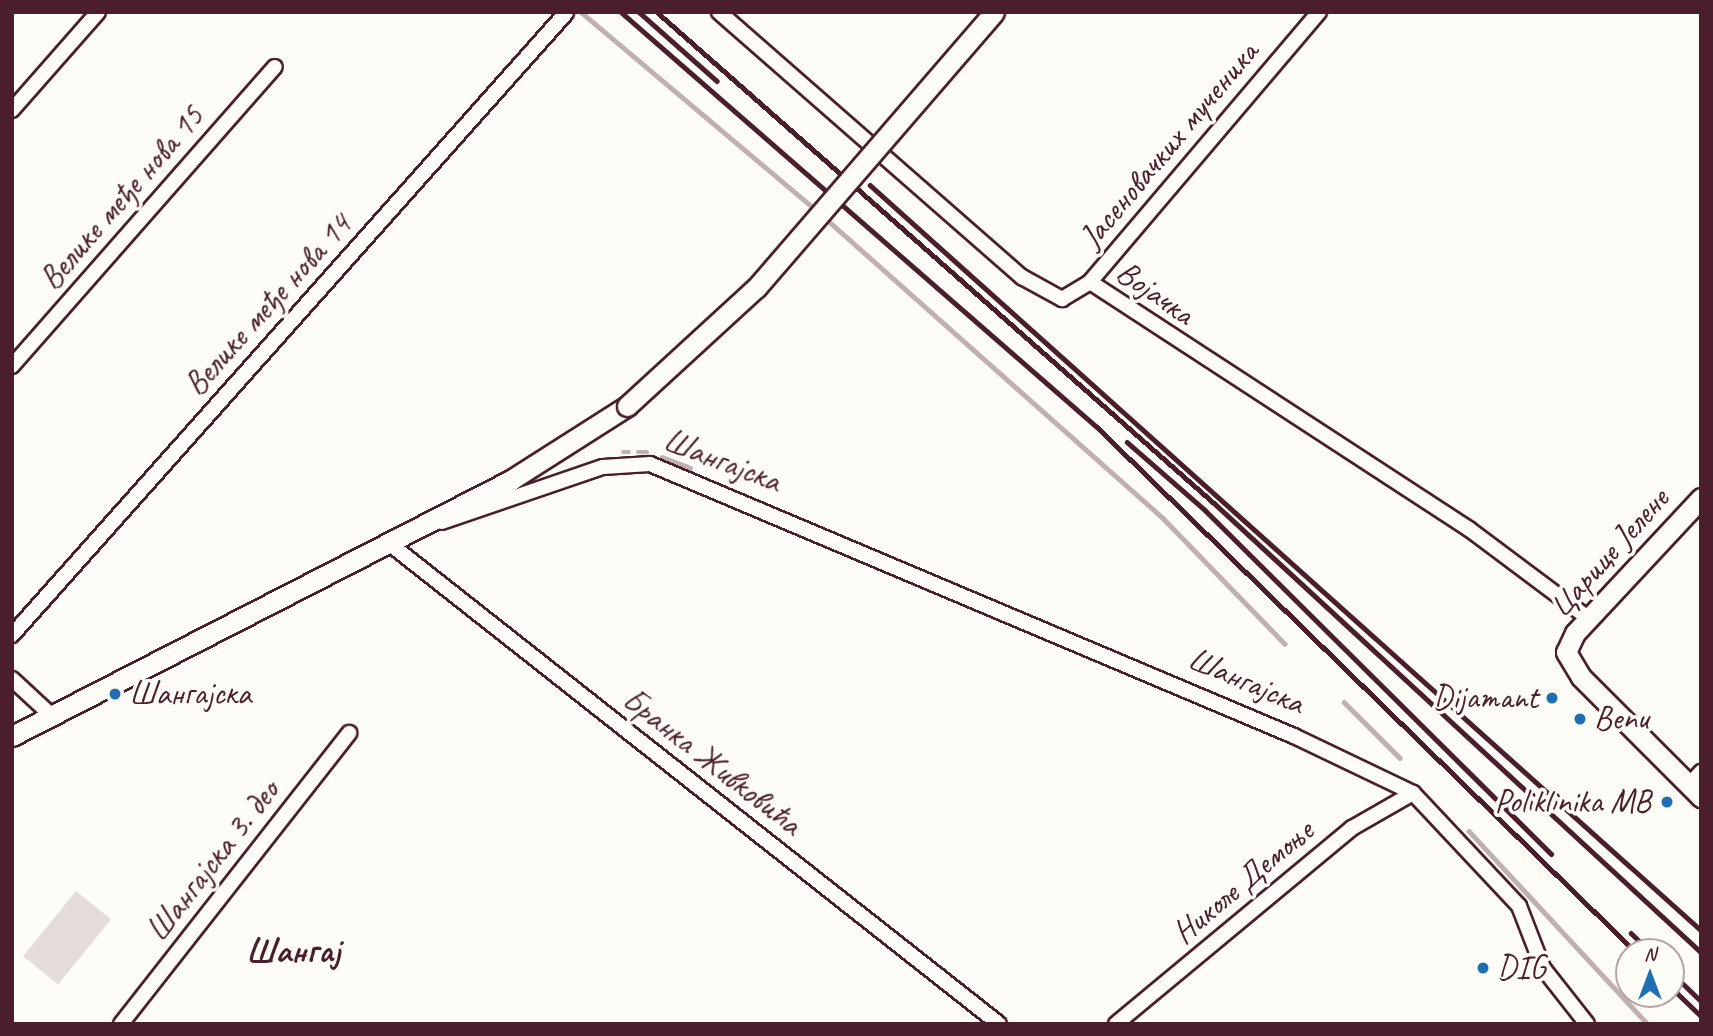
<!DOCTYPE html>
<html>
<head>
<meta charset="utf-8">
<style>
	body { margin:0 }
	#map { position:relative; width:1713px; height:1036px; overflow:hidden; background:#fdfcf7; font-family:Caveat,sans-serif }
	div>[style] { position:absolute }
	.green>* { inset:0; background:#e3dcda; transform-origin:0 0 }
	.stream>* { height:4.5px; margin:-2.25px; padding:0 2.25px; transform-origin:2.25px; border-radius:2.25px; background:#c0b1b1 }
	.roads { filter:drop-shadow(2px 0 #4a1f2b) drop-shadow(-2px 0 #4a1f2b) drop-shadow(0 2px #4a1f2b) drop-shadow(0 -2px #4a1f2b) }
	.street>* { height:14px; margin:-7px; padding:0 7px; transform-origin:7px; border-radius:7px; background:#fdfcf7 }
	.secondary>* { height:19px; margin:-9.5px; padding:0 9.5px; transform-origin:9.5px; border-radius:9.5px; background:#fdfcf7 }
	.rail>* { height:4.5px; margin:-2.25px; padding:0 2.25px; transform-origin:2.25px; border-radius:2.25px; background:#4a1f2b }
	.bridges { filter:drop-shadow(2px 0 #4a1f2b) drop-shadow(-2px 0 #4a1f2b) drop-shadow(0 2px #4a1f2b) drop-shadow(0 -2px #4a1f2b) }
	.secondary-bridge>* { height:19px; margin:-9.5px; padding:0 9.5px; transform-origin:9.5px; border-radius:9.5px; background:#fdfcf7 }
	.dots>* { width:19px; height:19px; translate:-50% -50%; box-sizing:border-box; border:4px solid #fdfcf7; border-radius:50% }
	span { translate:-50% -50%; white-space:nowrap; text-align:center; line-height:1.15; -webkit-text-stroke:7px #fdfcf7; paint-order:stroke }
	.street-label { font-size:33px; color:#4a1f2b }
	.poi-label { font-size:33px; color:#4a1f2b }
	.left { translate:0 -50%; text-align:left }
	.right { translate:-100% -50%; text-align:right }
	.neighbourhood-label { font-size:35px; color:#4a1f2b; font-weight:700 }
	.frame { position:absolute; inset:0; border:14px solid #4a1f2b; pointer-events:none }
	.north { position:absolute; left:1615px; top:938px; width:70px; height:70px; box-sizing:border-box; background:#fdfcf7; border:2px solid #b5a4a5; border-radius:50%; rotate:0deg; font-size:19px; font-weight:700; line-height:28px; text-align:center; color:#4a1f2b }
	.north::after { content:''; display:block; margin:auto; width:24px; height:32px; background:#1f6fb2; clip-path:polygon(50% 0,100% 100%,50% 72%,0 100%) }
</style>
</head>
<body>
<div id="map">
	<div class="green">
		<i style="left:76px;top:891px;width:45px;height:84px;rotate:39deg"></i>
	</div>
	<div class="stream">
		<i style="left:581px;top:12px;width:309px;rotate:40.1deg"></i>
		<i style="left:824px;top:217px;width:453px;rotate:41.6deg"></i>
		<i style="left:1163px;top:518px;width:175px;rotate:45.9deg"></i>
		<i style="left:623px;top:452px;width:6px"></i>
		<i style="left:638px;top:452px;width:9px"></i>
		<i style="left:662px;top:457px;width:30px;rotate:21deg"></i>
		<i style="left:1344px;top:702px;width:79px;rotate:45deg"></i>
		<i style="left:1469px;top:831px;width:263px;rotate:47.2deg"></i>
	</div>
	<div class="roads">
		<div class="street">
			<i style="left:719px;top:12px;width:403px;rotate:41.2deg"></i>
			<i style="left:1022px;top:277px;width:46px;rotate:28.8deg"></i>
			<i style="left:1062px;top:299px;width:33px;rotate:-31deg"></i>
			<i style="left:1090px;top:282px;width:354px;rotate:-49.7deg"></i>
			<i style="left:12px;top:110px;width:130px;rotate:-48.7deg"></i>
			<i style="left:1090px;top:282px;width:452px;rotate:33.1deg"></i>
			<i style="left:1469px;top:529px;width:149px;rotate:36.8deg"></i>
			<i style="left:12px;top:366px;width:398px;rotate:-48.7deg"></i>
			<i style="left:442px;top:522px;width:170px;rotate:-18.9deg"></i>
			<i style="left:603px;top:467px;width:47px;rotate:-3.7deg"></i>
			<i style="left:650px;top:464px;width:699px;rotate:22.9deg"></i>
			<i style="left:1294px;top:736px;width:132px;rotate:25.6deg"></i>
			<i style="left:1413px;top:793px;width:155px;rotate:46.8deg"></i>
			<i style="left:1519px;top:906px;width:66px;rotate:68.8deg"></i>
			<i style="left:1543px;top:968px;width:71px;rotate:51.8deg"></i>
			<i style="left:390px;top:544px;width:775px;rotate:38.24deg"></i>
			<i style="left:12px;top:635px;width:833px;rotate:-48.31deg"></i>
			<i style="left:12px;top:679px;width:54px;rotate:42.8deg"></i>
			<i style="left:1689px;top:785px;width:18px;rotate:-47deg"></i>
			<i style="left:121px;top:1024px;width:370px;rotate:-51.9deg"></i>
			<i style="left:1116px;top:1024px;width:307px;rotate:-39.7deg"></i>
			<i style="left:1352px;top:828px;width:70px;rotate:-29.8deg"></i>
		</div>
		<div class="secondary">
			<i style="left:1701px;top:498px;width:185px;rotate:133deg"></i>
			<i style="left:1575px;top:633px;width:21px;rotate:115deg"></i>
			<i style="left:1566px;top:652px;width:29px;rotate:59deg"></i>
			<i style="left:1581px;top:677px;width:170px;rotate:45deg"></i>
			<i style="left:12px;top:736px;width:561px;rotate:-27.16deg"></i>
			<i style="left:511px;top:480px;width:138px;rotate:-32.5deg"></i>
		</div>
	</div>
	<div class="rail">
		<i style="left:621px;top:12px;width:632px;rotate:41.08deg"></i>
		<i style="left:1097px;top:427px;width:752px;rotate:44.25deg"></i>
		<i style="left:639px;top:12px;width:104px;rotate:41.5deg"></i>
		<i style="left:657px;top:12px;width:743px;rotate:41.4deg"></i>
		<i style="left:1214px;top:503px;width:662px;rotate:42.68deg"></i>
		<i style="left:870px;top:185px;width:1116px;rotate:41.88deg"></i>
		<i style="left:1127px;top:442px;width:103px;rotate:41.1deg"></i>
		<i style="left:1205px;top:510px;width:488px;rotate:44.8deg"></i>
		<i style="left:1631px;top:933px;width:28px;rotate:44deg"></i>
		<i style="left:1671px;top:972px;width:42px;rotate:44deg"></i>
		<i style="left:1671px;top:987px;width:42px;rotate:44deg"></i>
	</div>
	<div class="bridges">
		<div class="secondary-bridge">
			<i style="left:627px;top:406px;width:175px;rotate:-42.5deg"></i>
			<i style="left:756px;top:288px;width:364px;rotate:-49.2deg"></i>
		</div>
	</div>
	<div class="dots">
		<i style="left:115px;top:694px;background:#1f6fb2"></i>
		<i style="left:1552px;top:698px;background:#1f6fb2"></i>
		<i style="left:1580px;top:719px;background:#1f6fb2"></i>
		<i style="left:1667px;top:802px;background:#1f6fb2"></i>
		<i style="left:1483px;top:968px;background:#1f6fb2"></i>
	</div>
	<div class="street-label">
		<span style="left:1169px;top:145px;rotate:-50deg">Јасеновачких мученика</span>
		<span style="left:122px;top:198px;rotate:-49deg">Велике међе нова 15</span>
		<span style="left:1155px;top:293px;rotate:35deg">Војачка</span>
		<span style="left:268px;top:305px;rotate:-48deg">Велике међе нова 14</span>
		<span style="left:722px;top:461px;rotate:21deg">Шангајска</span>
		<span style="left:1609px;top:553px;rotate:-48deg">Царице Јелене</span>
		<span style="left:1246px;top:681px;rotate:23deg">Шангајска</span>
		<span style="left:712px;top:762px;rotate:38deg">Бранка Живковића</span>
		<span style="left:213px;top:861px;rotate:-52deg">Шангајска 3. део</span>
		<span style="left:1243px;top:882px;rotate:-40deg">Николе Демоње</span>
	</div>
	<div class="poi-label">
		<span class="left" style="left:129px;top:694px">Шангајска</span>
		<span class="right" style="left:1538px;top:698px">Dijamant</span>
		<span class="left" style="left:1594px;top:719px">Benu</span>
		<span class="right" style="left:1651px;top:802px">Poliklinika MB</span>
		<span class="left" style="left:1497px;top:968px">DIG</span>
	</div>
	<div class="neighbourhood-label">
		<span style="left:293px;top:951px">Шангај</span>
	</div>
	<div class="frame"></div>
	<div class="north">N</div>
</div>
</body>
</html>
